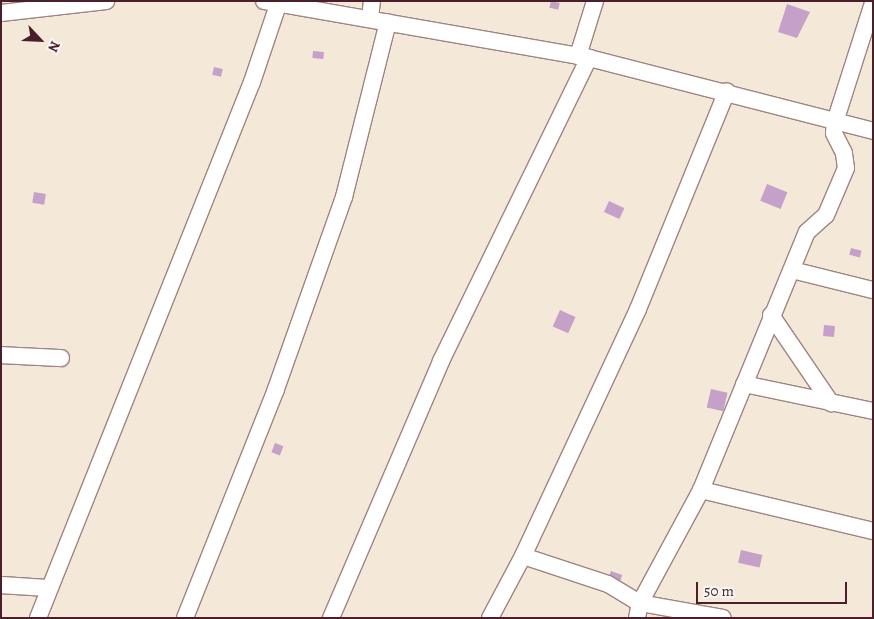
<!DOCTYPE html>
<html>
<head>
<meta charset="utf-8">
<style>
	body { margin:0 }
	#map { position:relative; width:874px; height:619px; overflow:hidden; background:#f4e9d9; font-family:Alegreya,serif }
	div>[style] { position:absolute }
	.building>* { inset:0; background:#c5a1ca; transform-origin:0 0 }
	.roads { filter:drop-shadow(1px 0 #9f8482) drop-shadow(-1px 0 #9f8482) drop-shadow(0 1px #9f8482) drop-shadow(0 -1px #9f8482) }
	.minor>* { height:16px; margin:-8px; padding:0 8px; transform-origin:8px; border-radius:8px; background:#fff }
	span { translate:-50% -50%; white-space:nowrap; text-align:center; line-height:1.15; -webkit-text-stroke:4.5px #f6f6f2; paint-order:stroke }
	.frame { position:absolute; inset:0; border:2px solid #4a1f2b; pointer-events:none }
	.north { position:absolute; left:15px; top:15px; width:50px; height:50px; -webkit-text-stroke:4px #f6f6f2; paint-order:stroke; rotate:115deg; font-size:14px; font-weight:700; line-height:20px; text-align:center; color:#4a1f2b }
	.north::after { content:''; display:block; margin:auto; width:18px; height:22px; background:#4a1f2b; clip-path:polygon(50% 0,100% 100%,50% 72%,0 100%) }
	.scale { position:absolute; left:696px; top:582px; width:151px; height:22px; box-sizing:border-box; border:2px solid #4a1f2b; border-top:0; padding-left:6px; font-size:15px; line-height:18px; white-space:nowrap; color:#4a1f2b; -webkit-text-stroke:4px #f6f6f2; paint-order:stroke }
</style>
</head>
<body>
<div id="map">
	<div class="building">
		<i style="left:551px;top:1px;width:9px;height:7px;rotate:13deg"></i>
		<i style="clip-path:polygon(787px 4px,810px 12px,797px 38px,778px 32px)"></i>
		<i style="left:313px;top:51px;width:11px;height:7px;rotate:5deg"></i>
		<i style="left:214px;top:67px;width:9px;height:8px;rotate:13deg"></i>
		<i style="left:767px;top:184px;width:22px;height:18px;rotate:22deg"></i>
		<i style="left:34px;top:192px;width:12px;height:11px;rotate:9deg"></i>
		<i style="left:609px;top:201px;width:17px;height:12px;rotate:25deg"></i>
		<i style="left:851px;top:248px;width:11px;height:7px;rotate:15deg"></i>
		<i style="left:560px;top:310px;width:17px;height:18px;rotate:24deg"></i>
		<i style="left:824px;top:325px;width:11px;height:11px;rotate:5deg"></i>
		<i style="left:711px;top:389px;width:17px;height:19px;rotate:13deg"></i>
		<i style="left:275px;top:443px;width:9px;height:10px;rotate:21deg"></i>
		<i style="left:741px;top:550px;width:22px;height:13px;rotate:13deg"></i>
		<i style="left:611px;top:571px;width:12px;height:12px;rotate:20deg"></i>
	</div>
	<div class="roads">
		<div class="minor">
			<i style="left:264px;top:1px;width:330px;rotate:9.9deg"></i>
			<i style="left:589px;top:58px;width:293px;rotate:14.4deg"></i>
			<i style="left:1px;top:13px;width:106px;rotate:-6.5deg"></i>
			<i style="left:370px;top:19px;width:18px;rotate:-84deg"></i>
			<i style="left:578px;top:56px;width:58px;rotate:-72.8deg"></i>
			<i style="left:792px;top:270px;width:83px;rotate:13.9deg"></i>
			<i style="left:771px;top:315px;width:107px;rotate:55.7deg"></i>
			<i style="left:1px;top:355px;width:60px;rotate:2.9deg"></i>
			<i style="left:744px;top:384px;width:132px;rotate:11.8deg"></i>
			<i style="left:701px;top:490px;width:177px;rotate:13.4deg"></i>
			<i style="left:523px;top:556px;width:89px;rotate:18.2deg"></i>
			<i style="left:608px;top:584px;width:37px;rotate:31deg"></i>
			<i style="left:640px;top:603px;width:84px;rotate:10.2deg"></i>
			<i style="left:1px;top:585px;width:46px;rotate:3.7deg"></i>
			<i style="left:38px;top:618px;width:577px;rotate:-68.24deg"></i>
			<i style="left:252px;top:82px;width:84px;rotate:-71.4deg"></i>
			<i style="left:185px;top:618px;width:246px;rotate:-68.3deg"></i>
			<i style="left:276px;top:389px;width:204px;rotate:-70.5deg"></i>
			<i style="left:344px;top:197px;width:180px;rotate:-75.9deg"></i>
			<i style="left:331px;top:618px;width:280px;rotate:-66.8deg"></i>
			<i style="left:441px;top:361px;width:337px;rotate:-64deg"></i>
			<i style="left:490px;top:618px;width:70px;rotate:-62deg"></i>
			<i style="left:523px;top:556px;width:272px;rotate:-65deg"></i>
			<i style="left:638px;top:309px;width:235px;rotate:-67.8deg"></i>
			<i style="left:637px;top:618px;width:15px;rotate:-79deg"></i>
			<i style="left:640px;top:603px;width:128px;rotate:-61.6deg"></i>
			<i style="left:701px;top:490px;width:279px;rotate:-67.7deg"></i>
			<i style="left:807px;top:232px;width:25px;rotate:-42deg"></i>
			<i style="left:826px;top:215px;width:51px;rotate:-66.9deg"></i>
			<i style="left:846px;top:168px;width:15px;rotate:-98deg"></i>
			<i style="left:844px;top:153px;width:22px;rotate:-117deg"></i>
			<i style="left:834px;top:133px;width:11px;rotate:-85deg"></i>
			<i style="left:835px;top:122px;width:125px;rotate:-72.3deg"></i>
		</div>
	</div>
	<div class="frame"></div>
	<div class="north">N</div>
	<div class="scale">50 m</div>
</div>
</body>
</html>
